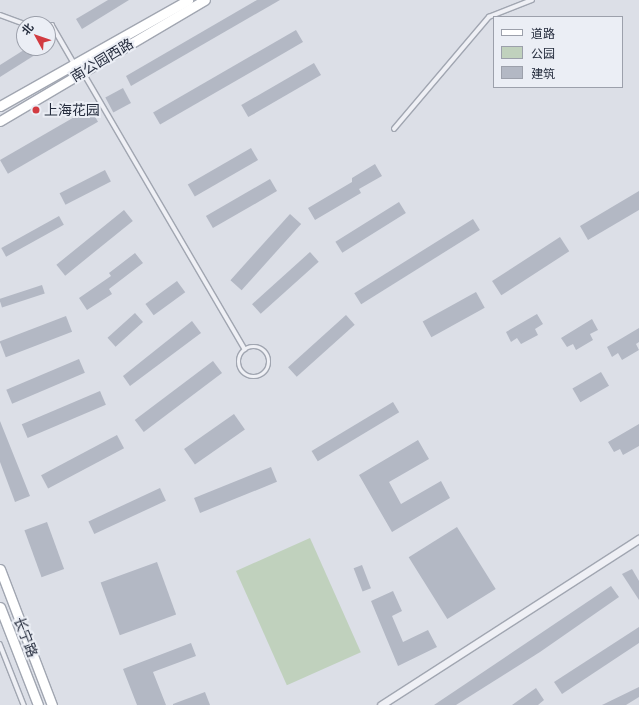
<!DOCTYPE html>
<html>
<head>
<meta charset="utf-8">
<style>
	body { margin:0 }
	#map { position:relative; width:639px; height:705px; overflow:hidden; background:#dcdfe7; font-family:"Asap Condensed","Noto Sans SC",sans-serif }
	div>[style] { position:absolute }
	.green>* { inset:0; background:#c0d1bd; transform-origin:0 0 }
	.building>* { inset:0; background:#b3b8c4; transform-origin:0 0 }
	.roads { filter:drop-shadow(1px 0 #a1a6b1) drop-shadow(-1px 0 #a1a6b1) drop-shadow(0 1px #a1a6b1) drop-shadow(0 -1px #a1a6b1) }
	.lane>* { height:3.5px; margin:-1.75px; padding:0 1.75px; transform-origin:1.75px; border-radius:1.75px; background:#eff0f5 }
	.lane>.ring { margin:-1.75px; padding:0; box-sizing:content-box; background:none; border:3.5px solid #eff0f5; border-radius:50% }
	.street>* { height:7px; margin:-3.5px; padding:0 3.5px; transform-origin:3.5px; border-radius:3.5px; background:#eff0f5 }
	.secondary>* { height:9px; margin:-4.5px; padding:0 4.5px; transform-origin:4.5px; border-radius:4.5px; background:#fff }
	.dots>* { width:11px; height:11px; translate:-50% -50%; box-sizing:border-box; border:2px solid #ebeef5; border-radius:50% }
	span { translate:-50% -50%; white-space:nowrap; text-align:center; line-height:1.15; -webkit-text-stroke:4px #ebeef5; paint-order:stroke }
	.street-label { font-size:14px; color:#252c3d }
	.poi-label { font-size:14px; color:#252c3d }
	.left { translate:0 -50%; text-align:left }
	.legend { position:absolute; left:493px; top:16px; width:130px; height:72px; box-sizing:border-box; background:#ebeef5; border:1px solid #9ca0ab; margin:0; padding:5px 7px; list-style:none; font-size:12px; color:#252c3d }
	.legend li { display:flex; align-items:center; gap:8px; height:20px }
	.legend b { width:20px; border:1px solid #9ca0ab }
	.north { position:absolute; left:16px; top:16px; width:40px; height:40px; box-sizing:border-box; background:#ebeef5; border:1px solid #9ca0ab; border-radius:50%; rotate:310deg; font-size:11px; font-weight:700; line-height:16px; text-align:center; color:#252c3d }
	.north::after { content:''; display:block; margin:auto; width:14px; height:18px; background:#d23b41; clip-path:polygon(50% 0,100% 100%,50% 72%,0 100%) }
</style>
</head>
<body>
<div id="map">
	<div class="green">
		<i style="left:310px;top:538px;width:125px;height:81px;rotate:66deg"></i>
	</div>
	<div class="building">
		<i style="clip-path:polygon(108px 0,129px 0,82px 29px,76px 19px)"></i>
		<i style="clip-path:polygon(257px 0,280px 0,131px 86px,126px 76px)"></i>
		<i style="left:296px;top:30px;width:14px;height:165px;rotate:60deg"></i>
		<i style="clip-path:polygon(27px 48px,46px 48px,0 77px,0 65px)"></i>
		<i style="left:314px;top:63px;width:14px;height:84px;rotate:60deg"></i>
		<i style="left:123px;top:88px;width:17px;height:20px;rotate:62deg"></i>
		<i style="left:90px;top:108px;width:16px;height:104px;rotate:60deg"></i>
		<i style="left:251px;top:148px;width:14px;height:73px;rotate:60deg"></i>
		<i style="clip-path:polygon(375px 164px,382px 176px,359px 189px,361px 193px,315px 220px,308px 208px,352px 182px,352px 178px)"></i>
		<i style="left:105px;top:170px;width:13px;height:51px;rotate:63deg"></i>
		<i style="left:270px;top:179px;width:14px;height:74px;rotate:60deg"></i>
		<i style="clip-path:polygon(639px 191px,639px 210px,588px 240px,580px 226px)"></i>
		<i style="left:399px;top:202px;width:13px;height:75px;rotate:58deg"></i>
		<i style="left:124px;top:210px;width:14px;height:87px;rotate:51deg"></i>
		<i style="left:290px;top:214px;width:15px;height:89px;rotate:42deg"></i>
		<i style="left:59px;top:216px;width:10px;height:66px;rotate:61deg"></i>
		<i style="left:473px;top:219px;width:13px;height:140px;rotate:58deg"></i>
		<i style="left:560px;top:237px;width:17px;height:81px;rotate:57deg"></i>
		<i style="left:310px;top:252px;width:13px;height:78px;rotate:48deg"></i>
		<i style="clip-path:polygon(135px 253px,143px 263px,109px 289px,112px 294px,87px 310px,79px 298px,111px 276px,109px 273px)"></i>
		<i style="left:177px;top:281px;width:14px;height:39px;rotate:54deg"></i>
		<i style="left:42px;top:285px;width:9px;height:45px;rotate:72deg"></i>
		<i style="left:476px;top:292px;width:18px;height:61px;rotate:61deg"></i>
		<i style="left:135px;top:313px;width:12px;height:37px;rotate:48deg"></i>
		<i style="clip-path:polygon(537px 314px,543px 324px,535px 329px,538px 335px,521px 344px,517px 338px,511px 342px,506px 332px)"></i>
		<i style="left:346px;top:315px;width:13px;height:78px;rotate:48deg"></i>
		<i style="left:66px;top:316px;width:17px;height:71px;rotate:69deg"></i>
		<i style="clip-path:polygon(592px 319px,598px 330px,590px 334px,593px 340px,576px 350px,573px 344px,567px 347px,561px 338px)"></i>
		<i style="clip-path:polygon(192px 321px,201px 333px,130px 386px,123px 376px)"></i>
		<i style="clip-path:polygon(639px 328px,639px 342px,636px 344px,639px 350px,622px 360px,618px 353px,612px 357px,607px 347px)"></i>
		<i style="left:79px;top:359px;width:15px;height:79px;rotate:67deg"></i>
		<i style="left:213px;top:361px;width:15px;height:98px;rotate:53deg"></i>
		<i style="left:601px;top:372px;width:16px;height:33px;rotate:60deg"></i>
		<i style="left:100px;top:391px;width:15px;height:85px;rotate:67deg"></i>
		<i style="left:393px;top:402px;width:12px;height:95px;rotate:59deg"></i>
		<i style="left:234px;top:414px;width:19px;height:61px;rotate:55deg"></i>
		<i style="clip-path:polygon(0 421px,30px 496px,15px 502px,0 462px)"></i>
		<i style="clip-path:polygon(639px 424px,639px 446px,623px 455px,620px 449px,614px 452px,608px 442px)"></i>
		<i style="left:117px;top:435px;width:15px;height:86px;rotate:62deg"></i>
		<i style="clip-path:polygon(418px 440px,429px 459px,389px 482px,401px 504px,441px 481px,450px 498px,392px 532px,359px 475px)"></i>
		<i style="left:271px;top:467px;width:16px;height:83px;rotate:68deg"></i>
		<i style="left:160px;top:488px;width:14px;height:79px;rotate:65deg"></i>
		<i style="left:47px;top:522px;width:50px;height:24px;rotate:70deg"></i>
		<i style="left:457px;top:527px;width:73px;height:57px;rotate:58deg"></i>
		<i style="left:157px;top:562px;width:56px;height:60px;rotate:70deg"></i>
		<i style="left:362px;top:565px;width:25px;height:9px;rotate:69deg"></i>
		<i style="clip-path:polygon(632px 569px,639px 581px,639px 600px,622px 574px)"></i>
		<i style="clip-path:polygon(611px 586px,619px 597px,540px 652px,456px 705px,434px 705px)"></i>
		<i style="clip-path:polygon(393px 591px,402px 611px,392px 616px,403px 642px,428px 630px,437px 647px,398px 666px,371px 601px)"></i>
		<i style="clip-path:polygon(639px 627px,639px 643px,562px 694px,554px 682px)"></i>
		<i style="clip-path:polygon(191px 643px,196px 656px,153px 672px,166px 705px,137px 705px,123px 669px)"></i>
		<i style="clip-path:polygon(639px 687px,639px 697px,626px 705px,602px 705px)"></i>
		<i style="clip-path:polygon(536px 688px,544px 700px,538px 705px,512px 705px)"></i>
		<i style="clip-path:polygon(205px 692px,210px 705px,173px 705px,173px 704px)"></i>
	</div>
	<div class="roads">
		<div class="lane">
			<i style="left:0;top:15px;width:27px;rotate:20deg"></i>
			<i style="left:48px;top:26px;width:4px;rotate:-14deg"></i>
			<i style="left:52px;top:25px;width:44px;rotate:59.9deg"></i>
			<i style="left:83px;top:72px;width:321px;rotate:59.7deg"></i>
			<i style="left:394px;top:129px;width:147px;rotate:-49.7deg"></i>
			<i style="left:489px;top:17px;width:46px;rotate:-21.6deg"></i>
			<i class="ring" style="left:239px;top:347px;width:26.5px;height:26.5px"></i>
			<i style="left:0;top:644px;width:66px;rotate:68.5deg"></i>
		</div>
		<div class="street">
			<i style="left:381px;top:705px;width:307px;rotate:-32.8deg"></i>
		</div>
		<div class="secondary">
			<i style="left:0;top:106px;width:216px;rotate:-29.4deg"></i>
			<i style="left:0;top:121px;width:238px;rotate:-30.6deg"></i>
			<i style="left:0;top:569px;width:146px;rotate:69.1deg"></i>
			<i style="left:0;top:607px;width:105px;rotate:68.8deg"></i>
		</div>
	</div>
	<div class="dots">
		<i style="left:36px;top:110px;background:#d23b41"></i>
	</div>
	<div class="street-label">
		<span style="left:102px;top:60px;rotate:-31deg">南公园西路</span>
		<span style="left:26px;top:637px;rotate:69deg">长宁路</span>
	</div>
	<div class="poi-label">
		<span class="left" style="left:44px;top:110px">上海花园</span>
	</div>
	<ul class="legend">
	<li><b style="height:5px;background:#fff"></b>道路</li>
	<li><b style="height:11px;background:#c0d1bd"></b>公园</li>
	<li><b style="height:11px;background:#b3b8c4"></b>建筑</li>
	</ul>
	<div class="north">北</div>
</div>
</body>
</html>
